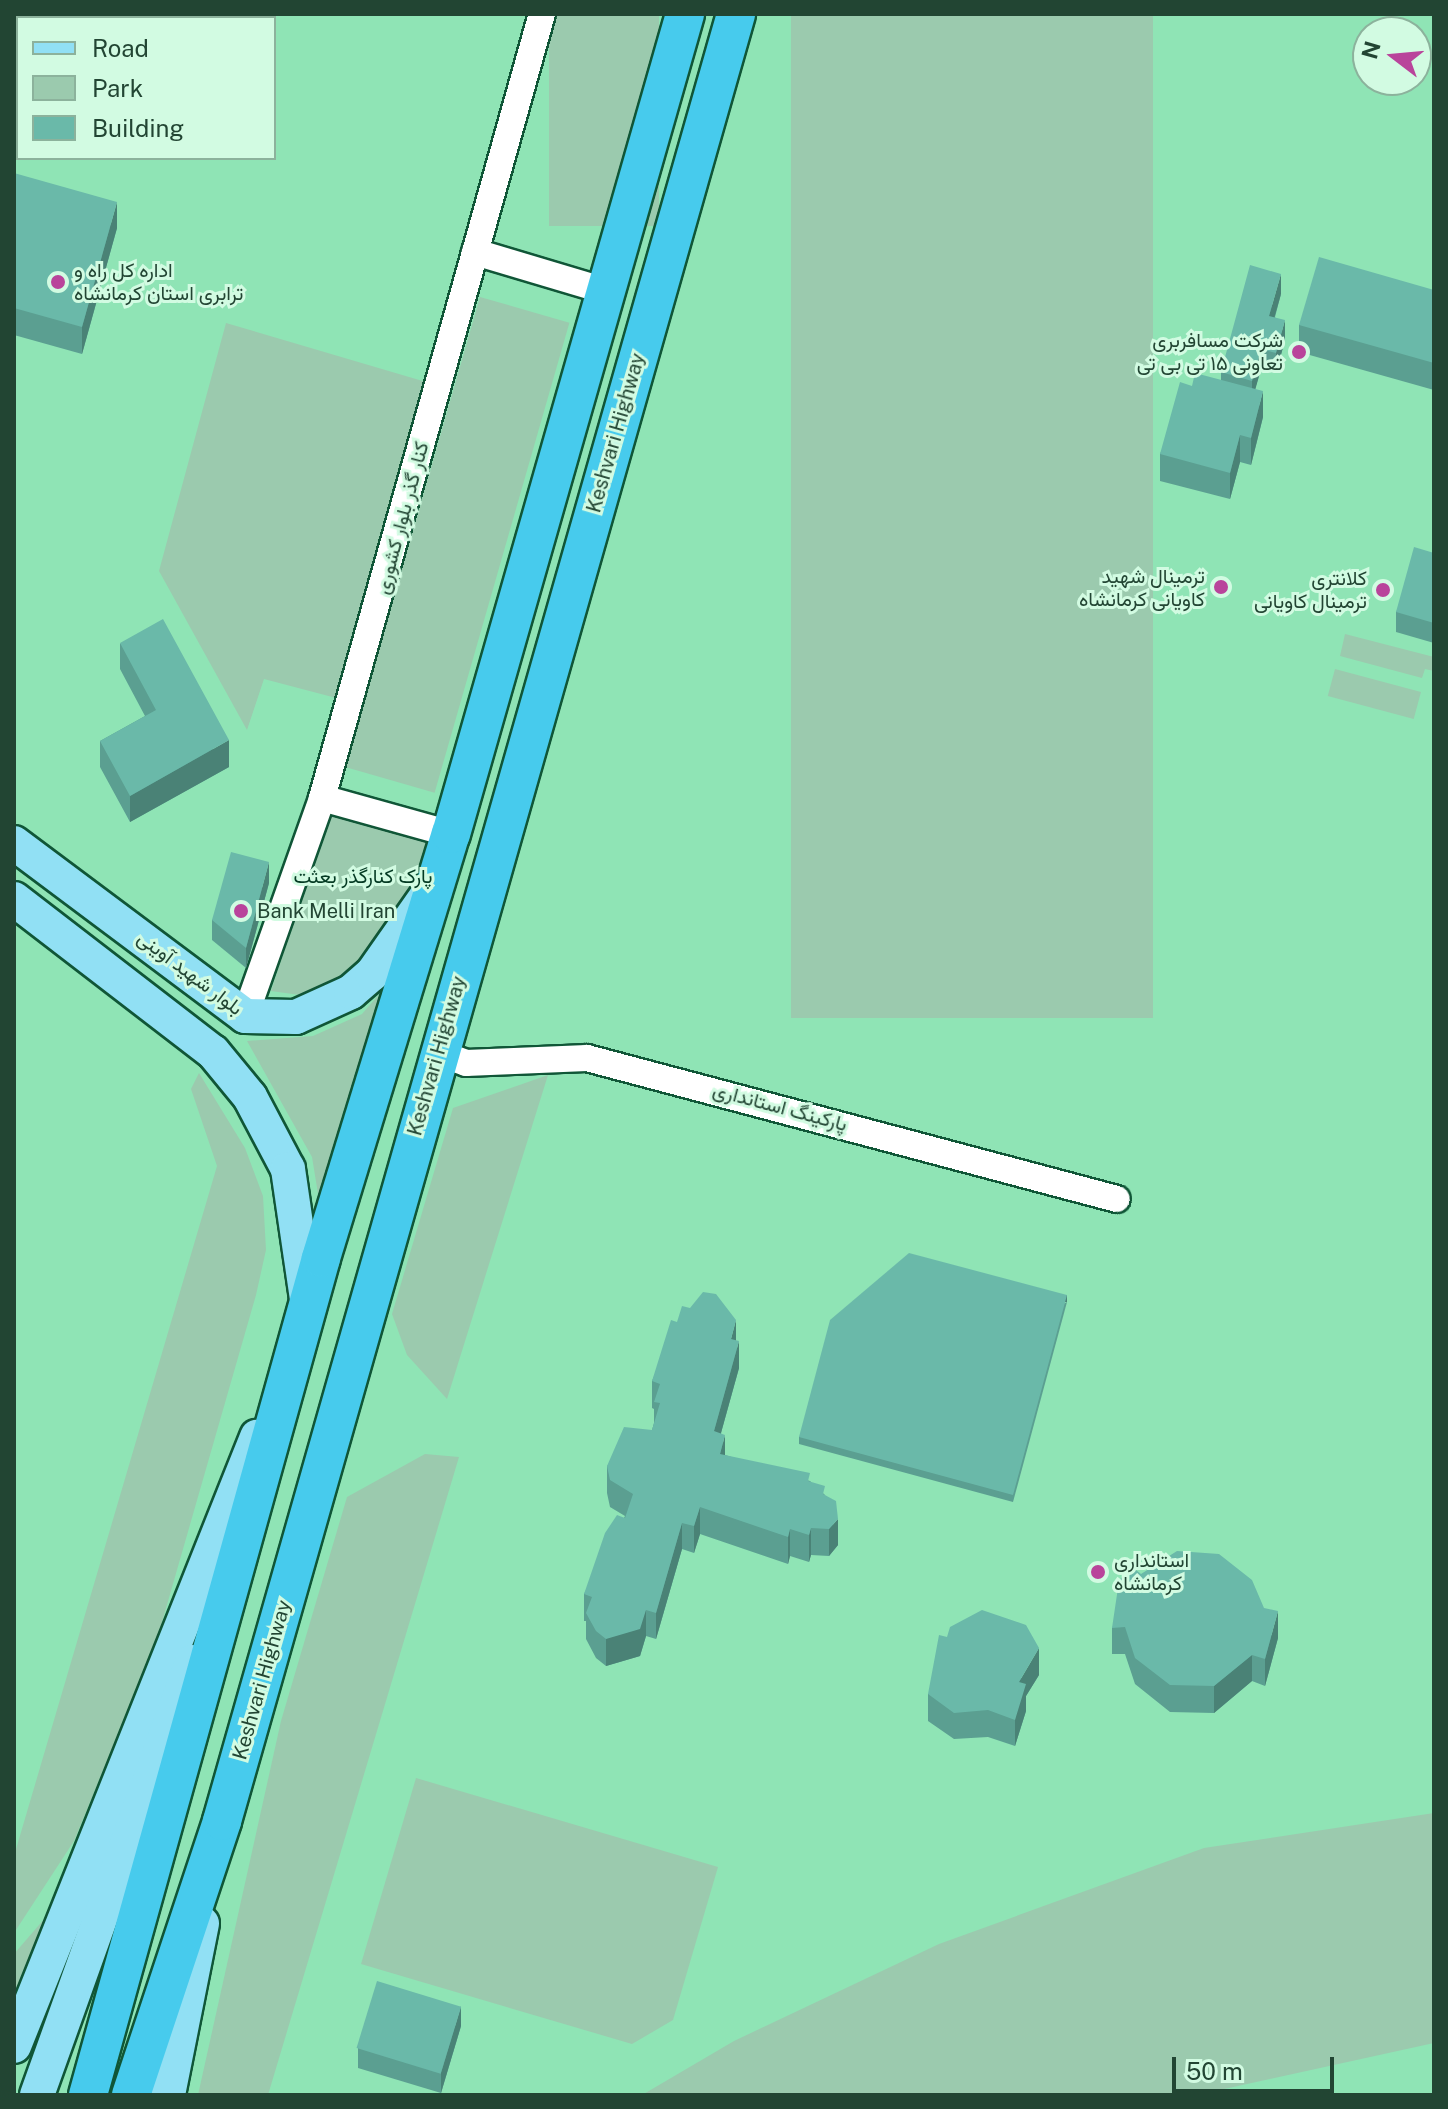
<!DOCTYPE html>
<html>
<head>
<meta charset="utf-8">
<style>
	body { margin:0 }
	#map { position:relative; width:1448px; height:2109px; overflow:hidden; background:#8fe4b5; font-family:"Public Sans",Vazirmatn,sans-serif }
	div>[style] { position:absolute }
	.green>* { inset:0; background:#9bcaae; transform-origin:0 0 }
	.roads { filter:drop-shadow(2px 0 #105637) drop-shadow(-2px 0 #105637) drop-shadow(0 2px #105637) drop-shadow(0 -2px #105637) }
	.minor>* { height:26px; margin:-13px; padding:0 13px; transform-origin:13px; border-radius:13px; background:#fff }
	.major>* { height:34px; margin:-17px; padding:0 17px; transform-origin:17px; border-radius:17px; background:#91e0f4 }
	.highway>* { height:38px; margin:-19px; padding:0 19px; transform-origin:19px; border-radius:19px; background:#47cbed }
	.wall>* { inset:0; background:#5b9f91 }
	.shaded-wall>* { inset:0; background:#4a8276; transform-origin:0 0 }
	.building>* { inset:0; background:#6ab9a9; transform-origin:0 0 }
	.dots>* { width:22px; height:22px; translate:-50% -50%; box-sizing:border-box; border:4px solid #d2fbe2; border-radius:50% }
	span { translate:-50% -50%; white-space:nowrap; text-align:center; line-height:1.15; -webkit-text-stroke:6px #d2fbe2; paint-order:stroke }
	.poi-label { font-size:20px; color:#224533 }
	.left { translate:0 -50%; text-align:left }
	.right { translate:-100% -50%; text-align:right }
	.street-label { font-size:20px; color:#224533 }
	.park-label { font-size:20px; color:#043a23 }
	.frame { position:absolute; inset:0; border:16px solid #224533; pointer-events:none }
	.legend { position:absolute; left:16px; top:16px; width:260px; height:144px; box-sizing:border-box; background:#d2fbe2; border:2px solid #8cb29c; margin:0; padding:10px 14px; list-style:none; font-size:24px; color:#224533 }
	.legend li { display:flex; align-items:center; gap:16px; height:40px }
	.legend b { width:40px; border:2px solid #8cb29c }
	.north { position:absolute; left:1352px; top:16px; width:80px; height:80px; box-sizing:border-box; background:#d2fbe2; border:2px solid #8cb29c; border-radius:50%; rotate:286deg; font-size:22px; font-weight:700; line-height:32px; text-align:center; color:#224533 }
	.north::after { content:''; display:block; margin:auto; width:28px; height:36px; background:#b9449b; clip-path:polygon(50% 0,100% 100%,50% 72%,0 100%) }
	.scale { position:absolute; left:1172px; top:2057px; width:162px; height:36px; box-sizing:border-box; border:4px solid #224533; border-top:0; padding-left:10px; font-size:24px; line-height:28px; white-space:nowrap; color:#224533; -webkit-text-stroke:6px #d2fbe2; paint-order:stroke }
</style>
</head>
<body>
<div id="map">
	<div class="green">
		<i style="left:549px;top:14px;width:110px;height:212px"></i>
		<i style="left:791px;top:14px;width:362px;height:1004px"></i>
		<i style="left:480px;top:297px;width:93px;height:489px;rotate:16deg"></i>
		<i style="clip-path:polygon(226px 323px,426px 382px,340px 699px,264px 679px,247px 730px,159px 571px)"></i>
		<i style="clip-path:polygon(1345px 634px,1434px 657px,1434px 671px,1425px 669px,1422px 678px,1340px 656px)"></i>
		<i style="left:1335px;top:669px;width:89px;height:28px;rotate:15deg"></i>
		<i style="clip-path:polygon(330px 812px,433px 841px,399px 921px,352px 974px,307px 996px,271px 991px)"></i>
		<i style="clip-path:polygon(389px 983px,320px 1206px,312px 1157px,247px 1041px,313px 1036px,362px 1014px)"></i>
		<i style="clip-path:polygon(199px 1073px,245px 1148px,263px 1196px,266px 1250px,256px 1295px,156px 1643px,74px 1841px,14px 1933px,14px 1856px,217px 1166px,191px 1089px)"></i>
		<i style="clip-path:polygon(548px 1075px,447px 1399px,407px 1355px,392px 1314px,453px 1108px)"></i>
		<i style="clip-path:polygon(425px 1454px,459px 1457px,268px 2095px,198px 2095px,281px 1721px,347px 1497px)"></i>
		<i style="clip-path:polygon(416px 1778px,718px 1867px,673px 2020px,632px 2044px,361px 1964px)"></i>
		<i style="clip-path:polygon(1434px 1813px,1434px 2043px,1197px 2095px,642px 2095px,734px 2041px,939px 1944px,1204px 1848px)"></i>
		<i style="clip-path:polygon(70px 1889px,14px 2005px,14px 1954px)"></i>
	</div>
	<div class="roads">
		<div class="minor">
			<i style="left:475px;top:252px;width:137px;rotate:16.6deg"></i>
			<i style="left:322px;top:798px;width:134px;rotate:15.6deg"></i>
			<i style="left:245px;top:1016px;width:231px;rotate:-70.5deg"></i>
			<i style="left:322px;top:798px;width:814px;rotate:-74.33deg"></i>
			<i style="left:439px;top:1053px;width:29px;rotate:20deg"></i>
			<i style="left:466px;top:1063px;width:121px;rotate:-2.4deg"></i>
			<i style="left:587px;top:1058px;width:548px;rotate:14.9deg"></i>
		</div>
		<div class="major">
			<i style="left:14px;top:843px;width:289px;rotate:36.8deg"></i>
			<i style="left:245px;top:1016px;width:51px;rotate:1.1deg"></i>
			<i style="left:296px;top:1017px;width:60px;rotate:-24.4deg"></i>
			<i style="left:351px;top:992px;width:28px;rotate:-41deg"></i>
			<i style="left:372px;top:974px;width:94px;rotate:-55deg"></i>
			<i style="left:14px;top:899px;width:251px;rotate:37.6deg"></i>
			<i style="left:213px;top:1052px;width:58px;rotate:50.6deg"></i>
			<i style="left:250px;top:1097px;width:81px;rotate:62.2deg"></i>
			<i style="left:288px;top:1169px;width:138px;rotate:81.7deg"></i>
			<i style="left:14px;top:2046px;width:656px;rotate:-68.25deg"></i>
			<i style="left:37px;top:2095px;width:460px;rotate:-70.3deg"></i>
			<i style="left:168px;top:2095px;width:175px;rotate:-78.8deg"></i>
		</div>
		<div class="highway">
			<i style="left:88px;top:2095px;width:869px;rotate:-74.44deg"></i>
			<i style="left:321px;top:1258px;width:443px;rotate:-73deg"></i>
			<i style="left:451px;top:834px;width:853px;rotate:-74.07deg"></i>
			<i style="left:131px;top:2095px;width:289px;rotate:-71.6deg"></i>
			<i style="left:222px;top:1821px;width:1879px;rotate:-74.12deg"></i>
		</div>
	</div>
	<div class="wall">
		<i style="clip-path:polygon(14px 173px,117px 228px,82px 354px,14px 335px)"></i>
		<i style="clip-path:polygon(1434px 290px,1434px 390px,1299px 352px,1299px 325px)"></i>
		<i style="clip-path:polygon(1281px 294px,1275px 317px,1285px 340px,1276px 373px,1261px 369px,1255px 389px,1263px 417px,1251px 465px,1240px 462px,1230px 499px,1160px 481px,1160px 454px,1192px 386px,1221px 380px,1221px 372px)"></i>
		<i style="clip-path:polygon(1434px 553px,1434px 643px,1396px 632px,1396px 612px)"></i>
		<i style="clip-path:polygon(120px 643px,229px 767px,130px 822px,100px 767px,100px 741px,145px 716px,120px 669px)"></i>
		<i style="clip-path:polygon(269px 883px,246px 968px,212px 940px,212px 920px)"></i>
		<i style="clip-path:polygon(1067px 1302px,1013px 1502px,799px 1444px,799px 1437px)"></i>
		<i style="clip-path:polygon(677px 1322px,736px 1340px,739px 1368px,721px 1433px,725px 1455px,810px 1481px,825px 1495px,838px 1545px,829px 1556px,811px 1555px,809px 1562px,790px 1556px,788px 1564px,700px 1534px,694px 1553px,682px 1549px,656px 1639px,646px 1636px,640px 1656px,606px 1666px,596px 1658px,586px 1639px,586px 1621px,584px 1621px,584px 1594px,625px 1516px,610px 1507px,607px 1493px,607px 1466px,652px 1430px,654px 1423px,654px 1409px,652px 1408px,652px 1381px)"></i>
		<i style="clip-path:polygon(1141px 1574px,1278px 1638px,1265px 1686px,1252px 1681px,1214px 1713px,1170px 1712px,1135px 1684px,1125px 1654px,1112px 1654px,1112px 1628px)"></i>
		<i style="clip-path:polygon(1039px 1675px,1026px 1696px,1026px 1711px,1015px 1746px,988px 1737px,954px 1739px,928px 1721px,928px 1694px)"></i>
		<i style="clip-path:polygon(461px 2026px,441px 2093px,358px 2068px,358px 2048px)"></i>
	</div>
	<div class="shaded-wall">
		<i style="clip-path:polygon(117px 202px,117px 228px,82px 354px,82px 327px)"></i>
		<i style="clip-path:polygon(1281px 274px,1281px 294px,1269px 336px,1269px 316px)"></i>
		<i style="clip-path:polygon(1285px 320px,1285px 340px,1276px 373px,1276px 353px)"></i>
		<i style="clip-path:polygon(1261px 349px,1261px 369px,1252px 401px,1252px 381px)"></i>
		<i style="clip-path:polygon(1263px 391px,1263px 417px,1251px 465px,1251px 438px)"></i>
		<i style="clip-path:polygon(1240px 435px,1240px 462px,1230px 499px,1230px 473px)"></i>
		<i style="clip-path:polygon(229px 740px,229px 767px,130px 822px,130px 796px)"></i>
		<i style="clip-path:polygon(269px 862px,269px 883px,246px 968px,246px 948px)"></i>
		<i style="left:1067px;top:1295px;width:7px;height:207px;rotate:90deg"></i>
		<i style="clip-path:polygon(736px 1320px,736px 1347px,731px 1339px)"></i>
		<i style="clip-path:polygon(739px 1341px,739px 1368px,714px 1458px,714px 1431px)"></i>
		<i style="clip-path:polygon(725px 1435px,725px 1461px,720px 1454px)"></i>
		<i style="clip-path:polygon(700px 1507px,700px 1534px,694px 1553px,694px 1526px)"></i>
		<i style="clip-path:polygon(838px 1519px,838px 1545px,829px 1556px,829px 1529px)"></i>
		<i style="clip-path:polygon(682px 1523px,682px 1549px,656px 1639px,656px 1613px)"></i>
		<i style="clip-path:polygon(811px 1528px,811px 1555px,809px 1562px,809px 1535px)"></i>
		<i style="clip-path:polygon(790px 1529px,790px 1556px,788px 1564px,788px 1537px)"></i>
		<i style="clip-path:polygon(646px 1610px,646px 1636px,640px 1656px,606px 1666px,606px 1639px)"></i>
		<i style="clip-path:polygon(1278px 1611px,1278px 1638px,1265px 1686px,1265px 1659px)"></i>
		<i style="clip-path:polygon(1039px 1648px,1039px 1675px,1026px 1696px,1026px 1711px,1015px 1746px,1015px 1720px,1019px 1682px)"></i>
		<i style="clip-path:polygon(1252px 1655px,1252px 1681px,1214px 1713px,1214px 1686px)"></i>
		<i style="clip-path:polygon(461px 2006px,461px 2026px,441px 2093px,441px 2073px)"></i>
	</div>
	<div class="building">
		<i style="clip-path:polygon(14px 173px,117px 202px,82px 327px,14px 308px)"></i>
		<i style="clip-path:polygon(1319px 257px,1434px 290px,1434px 363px,1299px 325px)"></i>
		<i style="clip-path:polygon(1250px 265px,1281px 274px,1269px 316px,1285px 320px,1276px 353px,1261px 349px,1252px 381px,1221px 372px)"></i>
		<i style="clip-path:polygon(1195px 373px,1263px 391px,1251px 438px,1240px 435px,1230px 473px,1160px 454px,1180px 382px,1192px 386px)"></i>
		<i style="clip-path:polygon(1414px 547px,1434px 553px,1434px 623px,1396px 612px)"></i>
		<i style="clip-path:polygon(163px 619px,229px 740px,130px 796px,100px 741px,156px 710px,120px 643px)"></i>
		<i style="clip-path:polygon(231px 852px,269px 862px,246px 948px,212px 920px)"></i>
		<i style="clip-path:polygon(909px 1253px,1067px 1295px,1013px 1495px,799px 1437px,830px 1320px)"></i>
		<i style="clip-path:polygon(703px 1292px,716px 1294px,736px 1320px,731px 1339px,739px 1341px,714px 1431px,725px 1435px,720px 1454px,810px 1473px,808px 1481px,825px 1486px,823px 1494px,836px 1501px,838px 1519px,829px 1529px,811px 1528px,809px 1535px,790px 1529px,788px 1537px,700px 1507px,694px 1526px,682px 1523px,656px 1613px,646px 1610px,640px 1629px,606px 1639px,596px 1631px,586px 1613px,592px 1597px,584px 1594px,605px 1533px,617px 1515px,625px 1518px,633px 1494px,610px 1480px,607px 1466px,624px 1427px,652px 1430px,660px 1403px,654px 1402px,660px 1384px,652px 1381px,671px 1320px,677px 1322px,682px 1306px,690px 1308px)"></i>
		<i style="clip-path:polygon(1177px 1551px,1219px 1554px,1252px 1580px,1264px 1608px,1278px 1611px,1265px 1659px,1252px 1655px,1214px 1686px,1170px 1685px,1135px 1658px,1125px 1627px,1112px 1628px,1119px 1581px,1131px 1566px,1141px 1574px)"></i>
		<i style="clip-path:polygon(982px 1610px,1026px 1625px,1039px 1648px,1019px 1682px,1026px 1684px,1015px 1720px,988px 1710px,954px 1713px,928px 1694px,939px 1635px,947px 1637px,950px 1627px)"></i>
		<i style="left:377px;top:1981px;width:88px;height:70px;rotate:17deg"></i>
	</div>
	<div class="dots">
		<i style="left:58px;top:282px;background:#b9449b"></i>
		<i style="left:1299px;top:352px;background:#b9449b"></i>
		<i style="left:1221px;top:587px;background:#b9449b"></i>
		<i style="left:1383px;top:590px;background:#b9449b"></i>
		<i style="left:241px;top:911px;background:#b9449b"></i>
		<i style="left:1098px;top:1572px;background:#b9449b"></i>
	</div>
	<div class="poi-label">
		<span class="left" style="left:74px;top:282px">اداره کل راه و<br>ترابری استان کرمانشاه</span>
		<span class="right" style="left:1283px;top:352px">شرکت مسافربری<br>تعاونی ۱۵ تی بی تی</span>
		<span class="right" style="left:1205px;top:588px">ترمینال شهید<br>کاویانی کرمانشاه</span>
		<span class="right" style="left:1367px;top:590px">کلانتری<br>ترمینال کاویانی</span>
		<span class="left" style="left:257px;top:911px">Bank Melli Iran</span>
		<span class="left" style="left:1114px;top:1572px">استانداری<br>کرمانشاه</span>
	</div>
	<div class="street-label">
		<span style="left:616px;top:433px;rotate:-74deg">Keshvari Highway</span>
		<span style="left:402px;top:518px;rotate:-75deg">کنار گذر بلوار کشوری</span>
		<span style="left:190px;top:973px;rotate:37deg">بلوار شهید آوینی</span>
		<span style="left:437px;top:1056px;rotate:-74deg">Keshvari Highway</span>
		<span style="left:780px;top:1107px;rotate:15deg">پارکینگ استانداری</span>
		<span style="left:262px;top:1680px;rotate:-74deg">Keshvari Highway</span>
	</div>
	<div class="park-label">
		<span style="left:363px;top:876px">پارک کنارگذر بعثت</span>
	</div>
	<div class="frame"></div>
	<ul class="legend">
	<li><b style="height:10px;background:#91e0f4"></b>Road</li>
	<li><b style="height:22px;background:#9bcaae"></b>Park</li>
	<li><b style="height:22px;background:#6ab9a9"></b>Building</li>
	</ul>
	<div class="north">N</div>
	<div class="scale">50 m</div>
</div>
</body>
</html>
